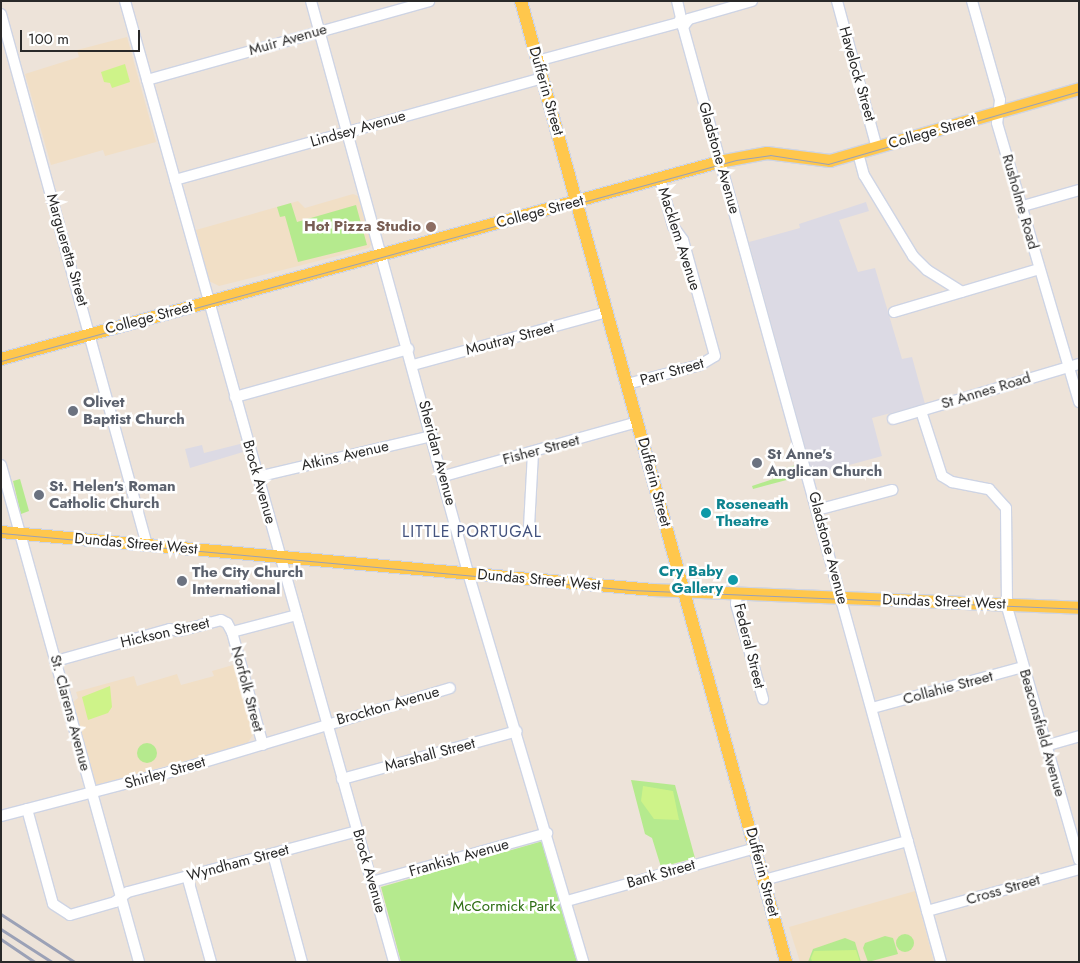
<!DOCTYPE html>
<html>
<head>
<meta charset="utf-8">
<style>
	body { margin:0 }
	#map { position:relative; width:1080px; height:963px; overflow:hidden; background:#ede3d9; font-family:Jost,sans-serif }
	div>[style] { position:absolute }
	.industrial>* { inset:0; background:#dcdae4 }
	.education>* { inset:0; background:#f1dfc6 }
	.green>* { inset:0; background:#b5ea8e }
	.round { border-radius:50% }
	.pitch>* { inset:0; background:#cef389 }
	.roads { filter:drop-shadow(1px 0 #ced4e4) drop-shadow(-1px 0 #ced4e4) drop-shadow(0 1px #ced4e4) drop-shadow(0 -1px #ced4e4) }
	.minor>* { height:10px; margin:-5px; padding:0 5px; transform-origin:5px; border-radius:5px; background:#fff }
	.major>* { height:12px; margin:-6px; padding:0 6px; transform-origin:6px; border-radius:6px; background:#ffc74c }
	.tram>* { height:1px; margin:-0.5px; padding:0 0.5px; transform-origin:0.5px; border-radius:0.5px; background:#9ba1b6 }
	.rail>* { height:2.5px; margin:-1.25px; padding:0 1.25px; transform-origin:1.25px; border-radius:1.25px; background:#9ba1b6 }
	.dots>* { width:14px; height:14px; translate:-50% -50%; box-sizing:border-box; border:2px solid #fff; border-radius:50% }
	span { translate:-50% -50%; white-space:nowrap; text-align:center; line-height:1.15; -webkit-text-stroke:5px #fff; paint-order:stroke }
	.street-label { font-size:15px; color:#292929 }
	.education-label { font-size:15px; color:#785e54; font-weight:700 }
	.right { translate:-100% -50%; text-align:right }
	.worship-label { font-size:15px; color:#5b616d; font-weight:700 }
	.left { translate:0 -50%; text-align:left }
	.culture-label { font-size:15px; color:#0d838f; font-weight:700 }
	.park-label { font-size:15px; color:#2c6d12 }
	.neighbourhood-label { font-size:16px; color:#44537e; letter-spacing:1px }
	.frame { position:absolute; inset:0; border:2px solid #292929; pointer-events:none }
	.scale { position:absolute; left:20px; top:30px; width:120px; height:22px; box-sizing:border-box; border:2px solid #292929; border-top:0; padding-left:6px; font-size:15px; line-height:18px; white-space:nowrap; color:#292929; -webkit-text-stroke:4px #fff; paint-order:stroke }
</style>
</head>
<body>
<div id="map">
	<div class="industrial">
		<i style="clip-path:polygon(866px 202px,869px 211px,839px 220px,858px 272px,875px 268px,902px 359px,912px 357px,925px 404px,872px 418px,882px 456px,813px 475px,749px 242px,800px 228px,799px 224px)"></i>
		<i style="clip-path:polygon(240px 444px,243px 452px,190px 468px,185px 449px,202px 445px,204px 453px)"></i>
	</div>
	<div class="education">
		<i style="clip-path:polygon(127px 37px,156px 142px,105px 156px,103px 150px,51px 165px,25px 74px,79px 57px,77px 50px)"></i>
		<i style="clip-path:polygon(353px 194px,358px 196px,372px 243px,369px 248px,219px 286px,209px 281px,196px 230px,298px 201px,305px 208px)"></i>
		<i style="clip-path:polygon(233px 665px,254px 733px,247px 744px,96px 785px,73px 702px,78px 698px,76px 692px,134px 676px,137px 686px,177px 674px,181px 685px,214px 676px,212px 671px)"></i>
		<i style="clip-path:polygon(915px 891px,934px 962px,800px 962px,789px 927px)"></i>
	</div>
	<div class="green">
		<i style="clip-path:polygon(291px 203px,297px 222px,356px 205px,367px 245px,298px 262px,285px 216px,280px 217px,277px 207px)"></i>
		<i style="clip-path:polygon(796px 465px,798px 477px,753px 489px,752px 486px,779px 477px,782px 469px)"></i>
		<i style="clip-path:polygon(20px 479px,29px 511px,21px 514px,13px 481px)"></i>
		<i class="round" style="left:137px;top:743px;width:20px;height:20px"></i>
		<i style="clip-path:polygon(631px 780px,675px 785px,695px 858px,661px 867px,652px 838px,645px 834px)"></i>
		<i style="clip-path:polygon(543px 841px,577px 962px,401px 962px,381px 887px)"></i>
		<i class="round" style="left:896px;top:934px;width:18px;height:18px"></i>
		<i style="clip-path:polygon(885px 936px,893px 938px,898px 954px,868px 962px,863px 948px,865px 943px)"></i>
		<i style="clip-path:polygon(845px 938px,855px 942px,861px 962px,808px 962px,813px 949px)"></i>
	</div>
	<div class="pitch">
		<i style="clip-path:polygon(125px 64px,130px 82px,112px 88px,110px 83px,104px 82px,101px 72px)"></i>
		<i style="clip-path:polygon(110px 686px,112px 707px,108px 713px,88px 720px,82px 697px)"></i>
		<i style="clip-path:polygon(643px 786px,673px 791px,679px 820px,654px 819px,641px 801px)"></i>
		<i style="clip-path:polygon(856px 950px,860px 962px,812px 962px,811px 958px,814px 951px)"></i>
	</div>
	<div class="roads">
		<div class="minor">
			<i style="left:125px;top:1px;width:998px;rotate:74.36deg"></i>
			<i style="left:311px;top:1px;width:596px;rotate:74.64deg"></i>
			<i style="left:469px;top:576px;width:402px;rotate:73.5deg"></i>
			<i style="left:752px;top:1px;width:66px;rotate:164.1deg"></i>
			<i style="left:689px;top:19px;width:10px;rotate:127deg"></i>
			<i style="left:683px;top:27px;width:970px;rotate:74.57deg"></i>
			<i style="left:837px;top:1px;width:152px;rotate:74.8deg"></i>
			<i style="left:972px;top:1px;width:103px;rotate:74.2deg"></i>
			<i style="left:1000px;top:100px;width:23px;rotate:97deg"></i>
			<i style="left:997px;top:123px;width:291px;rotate:73.6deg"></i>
			<i style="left:1px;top:14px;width:551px;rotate:74.63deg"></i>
			<i style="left:537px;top:61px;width:146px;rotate:-15.1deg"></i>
			<i style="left:678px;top:23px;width:6px;rotate:-59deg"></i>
			<i style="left:681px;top:18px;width:17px;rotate:-103deg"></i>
			<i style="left:147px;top:80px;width:293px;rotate:-15.6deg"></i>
			<i style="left:858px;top:153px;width:23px;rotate:75deg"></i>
			<i style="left:864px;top:175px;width:95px;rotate:58.8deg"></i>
			<i style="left:913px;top:256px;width:20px;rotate:45deg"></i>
			<i style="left:927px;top:270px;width:41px;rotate:32.2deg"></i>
			<i style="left:175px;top:180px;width:381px;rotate:-15.5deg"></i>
			<i style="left:1023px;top:206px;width:58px;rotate:-15.9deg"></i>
			<i style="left:894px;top:312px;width:151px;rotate:-16.5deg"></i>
			<i style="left:413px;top:365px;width:201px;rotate:-15.3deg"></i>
			<i style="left:627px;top:384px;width:75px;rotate:-14.6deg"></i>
			<i style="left:700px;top:365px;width:17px;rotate:-31deg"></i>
			<i style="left:715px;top:356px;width:120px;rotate:-105.4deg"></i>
			<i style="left:683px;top:240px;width:17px;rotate:-126deg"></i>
			<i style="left:673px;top:226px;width:49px;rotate:-105.5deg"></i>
			<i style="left:235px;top:397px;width:180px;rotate:-15.5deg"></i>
			<i style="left:921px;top:411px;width:68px;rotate:72.1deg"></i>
			<i style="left:942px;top:476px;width:12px;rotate:31deg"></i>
			<i style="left:952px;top:482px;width:38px;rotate:11deg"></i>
			<i style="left:989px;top:489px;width:25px;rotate:48deg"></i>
			<i style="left:1006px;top:508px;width:99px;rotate:89.4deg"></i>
			<i style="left:1007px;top:607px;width:263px;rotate:74.1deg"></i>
			<i style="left:893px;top:419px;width:194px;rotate:-16.5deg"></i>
			<i style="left:1px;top:465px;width:516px;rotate:74.48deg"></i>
			<i style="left:444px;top:476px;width:200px;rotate:-15.6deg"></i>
			<i style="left:257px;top:477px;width:180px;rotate:-13.2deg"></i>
			<i style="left:817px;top:510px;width:78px;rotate:-14.9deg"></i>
			<i style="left:529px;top:527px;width:75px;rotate:-86.9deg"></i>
			<i style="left:737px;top:594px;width:10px;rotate:96deg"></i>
			<i style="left:736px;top:604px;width:99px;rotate:74.1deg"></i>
			<i style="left:232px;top:632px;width:117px;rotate:74.7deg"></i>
			<i style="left:56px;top:661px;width:118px;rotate:-15.7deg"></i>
			<i style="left:170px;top:629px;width:9px;rotate:13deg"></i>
			<i style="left:179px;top:631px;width:43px;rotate:-14.7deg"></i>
			<i style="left:221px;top:620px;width:7px;rotate:27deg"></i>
			<i style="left:227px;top:623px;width:10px;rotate:61deg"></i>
			<i style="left:232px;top:632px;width:67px;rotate:-14.7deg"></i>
			<i style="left:872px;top:708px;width:156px;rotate:-15.2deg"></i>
			<i style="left:1045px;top:746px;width:35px;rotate:-16deg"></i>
			<i style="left:342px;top:779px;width:181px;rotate:-15.3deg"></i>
			<i style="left:27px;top:809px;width:98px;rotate:74.7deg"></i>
			<i style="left:53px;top:904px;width:20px;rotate:33deg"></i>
			<i style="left:70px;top:915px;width:47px;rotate:-16.1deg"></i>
			<i style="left:115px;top:902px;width:16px;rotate:-38deg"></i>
			<i style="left:128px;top:892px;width:237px;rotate:-14.9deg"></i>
			<i style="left:1px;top:816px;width:179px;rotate:-14.6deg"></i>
			<i style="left:174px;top:771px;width:288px;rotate:-16.7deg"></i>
			<i style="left:273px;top:854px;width:112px;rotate:75deg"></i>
			<i style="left:187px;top:876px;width:89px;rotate:74.4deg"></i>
			<i style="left:764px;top:880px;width:149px;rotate:-15.2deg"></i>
			<i style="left:372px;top:882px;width:182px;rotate:-15.6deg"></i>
			<i style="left:567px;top:901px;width:195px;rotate:-15.7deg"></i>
			<i style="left:927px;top:911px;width:158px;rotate:-15.4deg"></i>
		</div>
		<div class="major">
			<i style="left:521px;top:1px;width:997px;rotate:74.58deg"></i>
			<i style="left:1px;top:359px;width:745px;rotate:-15.34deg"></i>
			<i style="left:719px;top:162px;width:49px;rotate:-10.6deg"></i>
			<i style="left:767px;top:153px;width:64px;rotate:7.2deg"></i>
			<i style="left:830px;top:161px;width:259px;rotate:-16.1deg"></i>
			<i style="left:1px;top:532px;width:655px;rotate:5.08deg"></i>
			<i style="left:653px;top:590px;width:426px;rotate:2.4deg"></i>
		</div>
	</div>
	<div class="tram">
		<i style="left:1px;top:361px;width:762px;rotate:-15.29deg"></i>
		<i style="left:736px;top:160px;width:34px;rotate:-8deg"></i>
		<i style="left:770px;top:155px;width:59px;rotate:8.8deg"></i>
		<i style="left:828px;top:164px;width:261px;rotate:-16.2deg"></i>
		<i style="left:1px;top:533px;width:633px;rotate:5.17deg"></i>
		<i style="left:631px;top:590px;width:448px;rotate:2.4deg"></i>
	</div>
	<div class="rail">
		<i style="left:1px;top:914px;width:88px;rotate:33deg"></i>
		<i style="left:1px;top:929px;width:61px;rotate:32.9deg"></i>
		<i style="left:1px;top:939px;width:41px;rotate:34.1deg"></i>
	</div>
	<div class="dots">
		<i style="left:431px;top:227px;background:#8d6e63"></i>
		<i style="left:73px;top:411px;background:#6b7280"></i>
		<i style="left:757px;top:463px;background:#6b7280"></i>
		<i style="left:39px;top:495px;background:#6b7280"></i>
		<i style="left:706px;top:513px;background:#0f9aa8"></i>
		<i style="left:733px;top:580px;background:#0f9aa8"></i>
		<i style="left:182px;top:581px;background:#6b7280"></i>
	</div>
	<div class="street-label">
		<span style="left:288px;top:40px;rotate:-16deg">Muir Avenue</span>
		<span style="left:857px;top:74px;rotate:74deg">Havelock Street</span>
		<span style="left:546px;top:91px;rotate:74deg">Dufferin Street</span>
		<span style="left:358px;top:129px;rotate:-16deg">Lindsey Avenue</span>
		<span style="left:932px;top:132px;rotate:-16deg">College Street</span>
		<span style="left:719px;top:158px;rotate:74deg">Gladstone Avenue</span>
		<span style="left:1020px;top:202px;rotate:74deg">Rusholme Road</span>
		<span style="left:540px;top:212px;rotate:-15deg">College Street</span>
		<span style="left:679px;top:239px;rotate:72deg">Macklem Avenue</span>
		<span style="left:67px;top:250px;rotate:74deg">Margueretta Street</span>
		<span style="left:149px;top:318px;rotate:-15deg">College Street</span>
		<span style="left:510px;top:339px;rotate:-15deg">Moutray Street</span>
		<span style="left:672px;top:372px;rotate:-16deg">Parr Street</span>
		<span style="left:986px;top:391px;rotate:-17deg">St Annes Road</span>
		<span style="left:541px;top:450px;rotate:-15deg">Fisher Street</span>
		<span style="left:437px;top:453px;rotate:75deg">Sheridan Avenue</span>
		<span style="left:345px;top:456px;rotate:-13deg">Atkins Avenue</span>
		<span style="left:259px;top:482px;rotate:74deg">Brock Avenue</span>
		<span style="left:654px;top:482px;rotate:75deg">Dufferin Street</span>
		<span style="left:136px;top:544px;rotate:5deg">Dundas Street West</span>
		<span style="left:828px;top:548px;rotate:75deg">Gladstone Avenue</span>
		<span style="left:539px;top:580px;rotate:5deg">Dundas Street West</span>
		<span style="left:944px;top:602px;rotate:2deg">Dundas Street West</span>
		<span style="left:165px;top:633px;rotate:-13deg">Hickson Street</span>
		<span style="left:749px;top:646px;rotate:76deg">Federal Street</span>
		<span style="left:948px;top:688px;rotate:-15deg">Collahie Street</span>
		<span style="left:247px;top:689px;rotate:75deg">Norfolk Street</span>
		<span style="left:388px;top:706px;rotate:-16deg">Brockton Avenue</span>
		<span style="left:70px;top:713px;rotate:75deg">St. Clarens Avenue</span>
		<span style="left:1042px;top:733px;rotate:74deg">Beaconsfield Avenue</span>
		<span style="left:430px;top:755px;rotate:-15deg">Marshall Street</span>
		<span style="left:165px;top:773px;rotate:-16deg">Shirley Street</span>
		<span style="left:459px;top:858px;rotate:-16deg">Frankish Avenue</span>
		<span style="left:238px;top:863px;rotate:-15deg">Wyndham Street</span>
		<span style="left:369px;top:871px;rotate:74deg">Brock Avenue</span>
		<span style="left:762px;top:872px;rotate:75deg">Dufferin Street</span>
		<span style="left:661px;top:874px;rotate:-16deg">Bank Street</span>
		<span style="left:1003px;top:890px;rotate:-16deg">Cross Street</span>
	</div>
	<div class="education-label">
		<span class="right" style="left:421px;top:227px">Hot Pizza Studio</span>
	</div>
	<div class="worship-label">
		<span class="left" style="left:83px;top:411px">Olivet<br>Baptist Church</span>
		<span class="left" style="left:767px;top:463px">St Anne's<br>Anglican Church</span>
		<span class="left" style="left:49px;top:495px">St. Helen's Roman<br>Catholic Church</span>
		<span class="left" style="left:192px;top:581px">The City Church<br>International</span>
	</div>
	<div class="culture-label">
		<span class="left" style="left:716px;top:513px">Roseneath<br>Theatre</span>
		<span class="right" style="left:723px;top:580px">Cry Baby<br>Gallery</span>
	</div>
	<div class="park-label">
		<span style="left:504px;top:907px">McCormick Park</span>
	</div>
	<div class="neighbourhood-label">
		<span style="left:472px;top:532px">LITTLE PORTUGAL</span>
	</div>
	<div class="frame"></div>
	<div class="scale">100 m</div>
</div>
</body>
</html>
